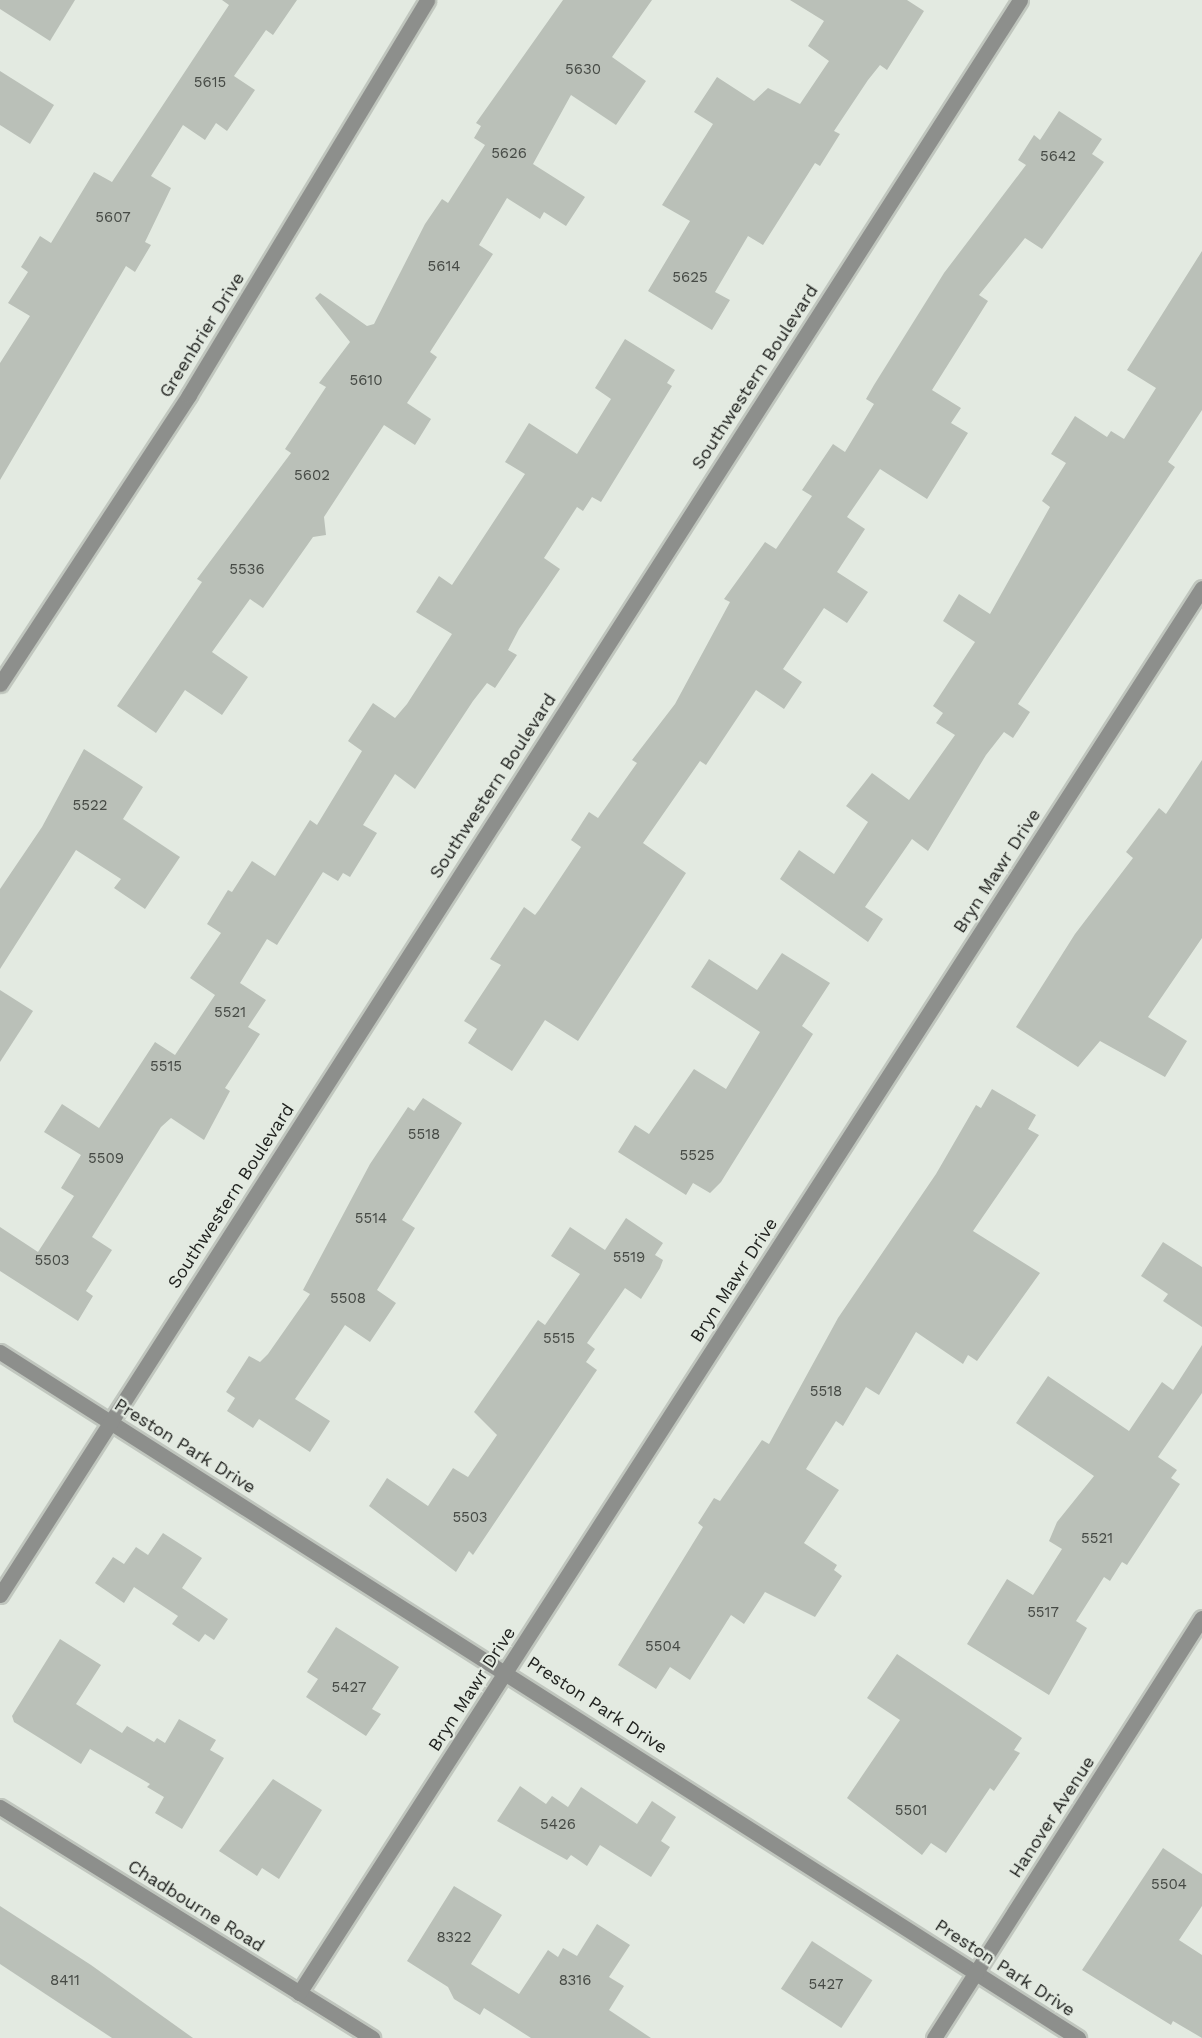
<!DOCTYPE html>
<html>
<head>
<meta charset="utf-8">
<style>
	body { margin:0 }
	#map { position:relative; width:1202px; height:2038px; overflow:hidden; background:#e3eae1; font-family:"Work Sans",sans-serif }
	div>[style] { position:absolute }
	.building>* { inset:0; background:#bac0b8; transform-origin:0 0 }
	.roads { filter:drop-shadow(2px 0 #c0c6be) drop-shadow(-2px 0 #c0c6be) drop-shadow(0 2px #c0c6be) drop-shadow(0 -2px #c0c6be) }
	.street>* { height:15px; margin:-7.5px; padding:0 7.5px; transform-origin:7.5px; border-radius:7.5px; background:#8d8f8c }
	span { translate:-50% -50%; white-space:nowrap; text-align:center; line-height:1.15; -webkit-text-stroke:4.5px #e3eae1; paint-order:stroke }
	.number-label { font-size:15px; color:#464a45 }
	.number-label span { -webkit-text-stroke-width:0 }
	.street-label { font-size:18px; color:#20221f }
</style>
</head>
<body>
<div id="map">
	<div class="building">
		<i style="clip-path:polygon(0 0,75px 0,50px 41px,0 9px)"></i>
		<i style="clip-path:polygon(222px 0,297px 0,273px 35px,266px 30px,234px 76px,255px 90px,227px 131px,216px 123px,205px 140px,183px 125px,151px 176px,171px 188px,145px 242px,151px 245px,135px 272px,126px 266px,0 480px,0 363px,30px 316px,8px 303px,28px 272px,21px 267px,40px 236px,51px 243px,94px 172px,112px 182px,229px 5px)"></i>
		<i style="clip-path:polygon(563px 0,652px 0,612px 57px,646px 81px,616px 125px,571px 95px,533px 164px,585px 197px,566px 226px,544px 212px,540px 219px,507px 198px,479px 245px,493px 254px,430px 352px,437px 357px,407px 403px,431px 419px,415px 445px,384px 425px,324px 517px,326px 535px,313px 537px,263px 608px,250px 599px,212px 652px,248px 677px,222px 715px,185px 690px,156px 733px,117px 706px,202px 582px,197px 579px,291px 453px,285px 449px,326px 387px,319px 383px,350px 342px,315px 298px,320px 293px,367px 326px,374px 324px,425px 224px,442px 199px,448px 203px,485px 145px,474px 138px,481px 126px,476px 123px)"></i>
		<i style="clip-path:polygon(790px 0,907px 0,924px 11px,887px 70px,880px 65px,868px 80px,834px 131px,840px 134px,820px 166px,815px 163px,763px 245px,748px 236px,715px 292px,730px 300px,712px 330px,648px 291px,690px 221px,662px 205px,713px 124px,694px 112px,717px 77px,754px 101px,768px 88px,800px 104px,829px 61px,808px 46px,824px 21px)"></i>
		<i style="clip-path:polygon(0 71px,54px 105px,30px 144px,0 125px)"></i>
		<i style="clip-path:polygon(1059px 111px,1102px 139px,1092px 154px,1104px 162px,1042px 249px,1025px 238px,979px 295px,988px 301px,932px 390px,961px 408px,951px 423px,968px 433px,927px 499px,880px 469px,847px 517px,865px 529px,837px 572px,868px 592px,847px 623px,824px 608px,783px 669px,802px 682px,784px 709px,756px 690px,706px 765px,700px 761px,643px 843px,686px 873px,578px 1041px,545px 1020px,512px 1071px,468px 1043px,477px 1029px,464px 1021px,501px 965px,490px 959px,524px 907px,535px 915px,539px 910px,581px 847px,571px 840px,589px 812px,598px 818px,637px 763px,632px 760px,675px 704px,730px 602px,724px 599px,765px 542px,776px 549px,812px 496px,802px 490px,833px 444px,845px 452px,874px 404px,866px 399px,874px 385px,944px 273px,1026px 165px,1018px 160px,1034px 135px,1040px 140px)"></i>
		<i style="clip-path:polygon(1202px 251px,1202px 410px,1168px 462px,1175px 467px,1018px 704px,1030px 712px,1013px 738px,1004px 732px,986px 755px,928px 851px,912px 839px,865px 907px,883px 919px,868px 942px,780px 879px,799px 850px,834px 874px,868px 822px,846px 806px,872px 773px,909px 800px,955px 735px,936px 723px,943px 713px,933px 706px,975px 642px,943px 621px,959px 594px,990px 614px,1050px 507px,1042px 501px,1066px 463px,1051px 454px,1075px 416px,1107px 437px,1111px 431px,1124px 439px,1156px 388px,1127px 370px)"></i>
		<i style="clip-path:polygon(625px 339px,675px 370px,667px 383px,672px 386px,601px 502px,592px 497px,583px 511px,577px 507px,544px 558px,560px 569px,519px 629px,508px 650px,517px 655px,495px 688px,487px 683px,473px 701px,415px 789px,395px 774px,363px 825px,377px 833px,350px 877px,343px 873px,338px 881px,323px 872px,277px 945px,267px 939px,240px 983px,266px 1000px,248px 1027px,260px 1034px,225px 1088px,230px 1091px,204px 1140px,171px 1118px,161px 1127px,92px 1237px,112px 1250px,86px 1291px,93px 1296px,78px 1321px,0 1271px,0 1227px,38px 1252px,74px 1196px,61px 1188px,81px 1155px,44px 1132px,62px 1104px,99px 1128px,155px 1042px,175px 1055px,215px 995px,190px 978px,221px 933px,207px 924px,228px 890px,232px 892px,252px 861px,275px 876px,310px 820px,317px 825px,362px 751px,348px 741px,373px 703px,395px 718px,407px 704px,452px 634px,416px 612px,439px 576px,452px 585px,525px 474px,505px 462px,529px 423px,577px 454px,611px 399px,595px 388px)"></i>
		<i style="clip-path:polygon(84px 749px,143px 787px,123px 819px,180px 857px,145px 909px,114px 888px,121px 879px,76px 850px,0 969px,0 889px,42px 827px)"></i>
		<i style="clip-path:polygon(1202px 760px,1202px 938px,1148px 1017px,1187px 1041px,1165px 1077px,1100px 1041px,1078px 1067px,1016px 1027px,1075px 934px,1133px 858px,1126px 852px,1159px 808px,1166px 814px)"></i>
		<i style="clip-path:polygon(782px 953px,830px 983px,802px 1026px,813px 1034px,721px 1182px,710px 1193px,693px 1183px,686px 1195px,618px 1152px,635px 1125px,649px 1134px,694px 1069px,726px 1089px,760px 1032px,691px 987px,709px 959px,757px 990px)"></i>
		<i style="clip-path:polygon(0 990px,33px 1011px,0 1062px)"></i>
		<i style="clip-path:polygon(992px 1089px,1036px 1115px,1028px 1129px,1039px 1135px,973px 1231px,1040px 1273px,977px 1361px,968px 1355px,963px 1364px,916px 1332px,879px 1395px,866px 1387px,843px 1426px,836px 1421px,806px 1469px,839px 1490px,804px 1543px,837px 1565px,834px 1570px,842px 1576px,815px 1617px,765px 1592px,744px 1624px,731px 1615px,690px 1680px,670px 1667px,656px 1689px,618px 1665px,703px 1527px,698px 1523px,714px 1498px,720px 1501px,762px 1440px,769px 1444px,838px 1318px,936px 1174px,976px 1105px,981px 1108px)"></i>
		<i style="clip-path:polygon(423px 1098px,462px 1123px,402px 1220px,415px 1228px,377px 1290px,396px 1303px,370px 1342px,345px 1325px,295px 1399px,330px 1421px,310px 1452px,259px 1419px,253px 1428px,227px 1411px,235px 1398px,226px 1392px,249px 1356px,260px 1362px,268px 1354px,310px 1294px,303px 1290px,370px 1164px,408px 1107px,414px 1111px)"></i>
		<i style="clip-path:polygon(626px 1218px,663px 1243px,655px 1255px,663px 1260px,660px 1268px,641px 1299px,625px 1288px,587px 1343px,595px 1349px,586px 1362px,597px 1370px,473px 1555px,469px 1551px,456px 1572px,369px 1506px,387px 1478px,428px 1506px,453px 1468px,468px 1477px,497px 1435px,474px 1412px,538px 1320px,545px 1325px,580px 1274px,551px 1256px,570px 1227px,605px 1250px)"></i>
		<i style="clip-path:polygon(1163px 1242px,1202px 1267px,1202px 1327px,1163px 1301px,1168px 1294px,1141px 1276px)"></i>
		<i style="clip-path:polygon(1202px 1345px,1202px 1393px,1158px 1457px,1177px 1470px,1171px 1478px,1180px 1484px,1127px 1565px,1122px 1562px,1110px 1581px,1104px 1577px,1076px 1621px,1087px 1628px,1049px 1695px,967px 1644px,1007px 1579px,1033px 1595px,1062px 1549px,1049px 1541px,1057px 1522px,1094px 1476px,1016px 1423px,1048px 1376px,1129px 1431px,1162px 1382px,1173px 1390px)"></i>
		<i style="clip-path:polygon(163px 1533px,202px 1558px,182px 1588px,228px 1619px,214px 1640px,205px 1634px,199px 1642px,172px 1624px,178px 1616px,134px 1587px,124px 1603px,95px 1583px,113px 1557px,124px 1564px,136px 1547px,148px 1555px)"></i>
		<i style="clip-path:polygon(336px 1627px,399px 1667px,372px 1709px,381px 1714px,366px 1736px,306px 1697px,318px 1679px,307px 1672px)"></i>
		<i style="clip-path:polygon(60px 1639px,101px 1665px,76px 1704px,122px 1733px,127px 1726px,154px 1742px,157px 1738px,165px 1743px,179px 1719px,216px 1740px,210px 1750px,224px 1758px,182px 1829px,155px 1813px,164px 1797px,147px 1787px,150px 1784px,90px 1749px,81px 1764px,14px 1722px,12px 1716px)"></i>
		<i style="clip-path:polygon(897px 1654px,1022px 1738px,1014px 1750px,1020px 1753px,994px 1791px,990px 1788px,946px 1853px,931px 1843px,922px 1855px,847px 1798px,900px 1720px,867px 1698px)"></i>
		<i style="clip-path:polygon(273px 1779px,322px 1810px,279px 1879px,262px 1868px,257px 1876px,219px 1851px)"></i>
		<i style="clip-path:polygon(520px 1786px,546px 1804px,552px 1796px,568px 1807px,581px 1787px,637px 1824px,652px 1801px,676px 1817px,661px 1841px,670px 1847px,651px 1877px,600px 1845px,587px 1866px,571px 1855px,567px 1860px,497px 1821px)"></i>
		<i style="clip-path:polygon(1163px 1848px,1202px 1874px,1202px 1906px,1179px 1940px,1202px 1955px,1202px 2038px,1173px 2021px,1171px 2025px,1082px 1970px)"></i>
		<i style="clip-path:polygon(454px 1886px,502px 1915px,471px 1964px,519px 1994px,548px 1950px,558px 1957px,563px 1948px,577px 1956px,597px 1924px,630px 1945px,609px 1977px,624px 1986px,609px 2010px,651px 2038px,531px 2038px,484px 2008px,480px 2015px,454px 1999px,448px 1987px,407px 1961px)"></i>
		<i style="clip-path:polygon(0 1906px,91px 1965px,193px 2038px,112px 2038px,0 1964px)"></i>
		<i style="left:812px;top:1941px;width:72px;height:57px;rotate:33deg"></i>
	</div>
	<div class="roads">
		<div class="street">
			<i style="left:0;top:684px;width:345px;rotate:-56.8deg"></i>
			<i style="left:189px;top:395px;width:461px;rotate:-58.9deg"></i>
			<i style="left:0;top:1352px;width:1278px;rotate:32.47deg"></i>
			<i style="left:0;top:1595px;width:1893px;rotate:-57.4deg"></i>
			<i style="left:0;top:1807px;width:438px;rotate:31.8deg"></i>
			<i style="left:299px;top:1993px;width:1670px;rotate:-57.27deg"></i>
			<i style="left:934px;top:2038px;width:498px;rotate:-57.5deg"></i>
		</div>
	</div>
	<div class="number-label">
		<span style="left:583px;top:70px">5630</span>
		<span style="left:210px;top:83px">5615</span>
		<span style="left:509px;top:154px">5626</span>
		<span style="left:1058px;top:157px">5642</span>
		<span style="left:113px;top:218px">5607</span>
		<span style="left:444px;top:267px">5614</span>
		<span style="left:690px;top:278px">5625</span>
		<span style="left:366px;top:381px">5610</span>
		<span style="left:312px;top:476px">5602</span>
		<span style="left:247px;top:570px">5536</span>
		<span style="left:90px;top:806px">5522</span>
		<span style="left:230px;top:1013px">5521</span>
		<span style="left:166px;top:1067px">5515</span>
		<span style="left:424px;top:1135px">5518</span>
		<span style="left:697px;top:1156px">5525</span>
		<span style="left:106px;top:1159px">5509</span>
		<span style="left:371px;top:1219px">5514</span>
		<span style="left:629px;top:1258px">5519</span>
		<span style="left:52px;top:1261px">5503</span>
		<span style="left:348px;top:1299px">5508</span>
		<span style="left:559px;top:1339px">5515</span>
		<span style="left:826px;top:1392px">5518</span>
		<span style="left:470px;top:1518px">5503</span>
		<span style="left:1097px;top:1539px">5521</span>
		<span style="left:1043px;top:1613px">5517</span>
		<span style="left:663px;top:1647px">5504</span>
		<span style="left:349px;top:1688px">5427</span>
		<span style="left:911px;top:1811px">5501</span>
		<span style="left:558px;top:1825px">5426</span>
		<span style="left:1169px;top:1885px">5504</span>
		<span style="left:454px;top:1938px">8322</span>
		<span style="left:65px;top:1981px">8411</span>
		<span style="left:575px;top:1981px">8316</span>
		<span style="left:826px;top:1985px">5427</span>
	</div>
	<div class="street-label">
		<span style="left:202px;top:335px;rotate:-58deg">Greenbrier Drive</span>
		<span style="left:755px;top:377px;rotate:-57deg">Southwestern Boulevard</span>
		<span style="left:493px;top:786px;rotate:-57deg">Southwestern Boulevard</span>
		<span style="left:997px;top:871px;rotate:-57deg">Bryn Mawr Drive</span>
		<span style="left:231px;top:1196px;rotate:-57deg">Southwestern Boulevard</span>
		<span style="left:734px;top:1280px;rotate:-57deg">Bryn Mawr Drive</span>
		<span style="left:185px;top:1446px;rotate:32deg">Preston Park Drive</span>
		<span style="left:472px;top:1689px;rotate:-57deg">Bryn Mawr Drive</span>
		<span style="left:597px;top:1705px;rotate:33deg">Preston Park Drive</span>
		<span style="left:1052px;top:1817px;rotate:-57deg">Hanover Avenue</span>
		<span style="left:196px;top:1906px;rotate:32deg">Chadbourne Road</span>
		<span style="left:1005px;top:1968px;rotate:33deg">Preston Park Drive</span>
	</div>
</div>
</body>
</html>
